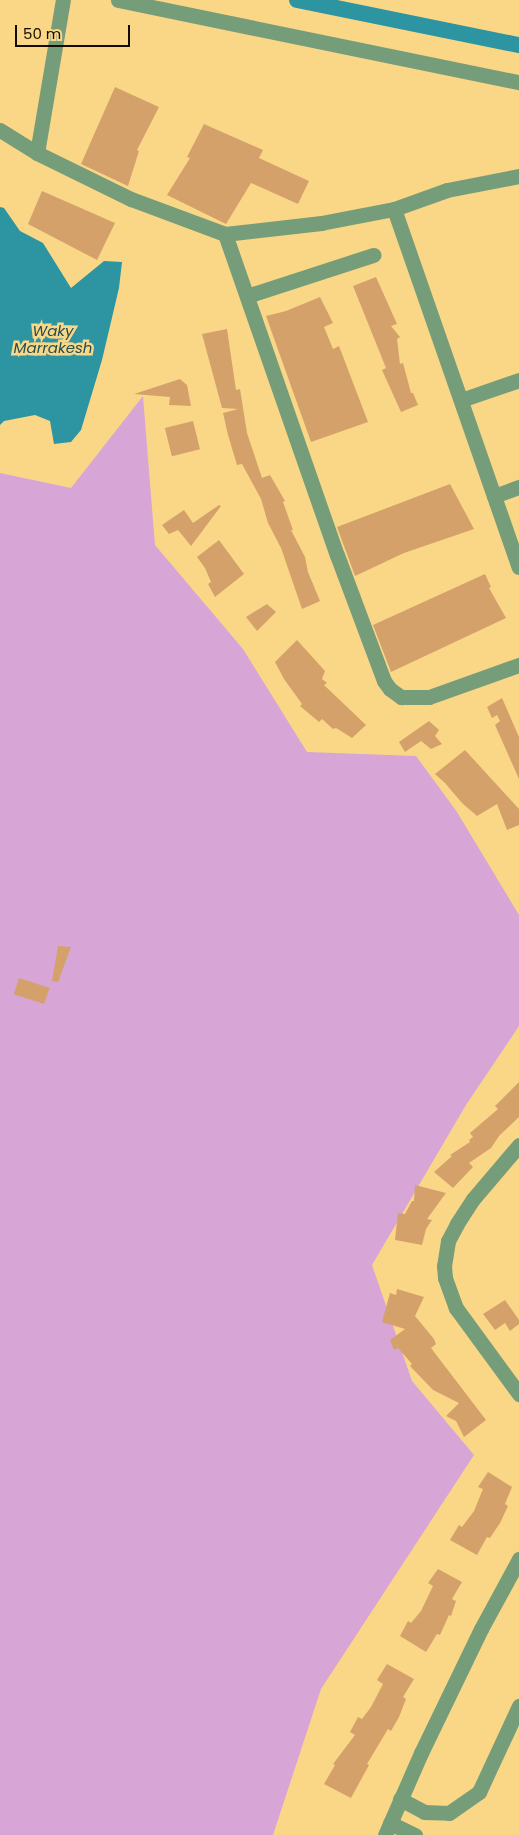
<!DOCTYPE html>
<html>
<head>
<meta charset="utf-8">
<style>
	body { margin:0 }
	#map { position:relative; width:519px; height:1835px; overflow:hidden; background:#fad787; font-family:Poppins,sans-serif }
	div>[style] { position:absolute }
	.green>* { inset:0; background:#d7a6d6 }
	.water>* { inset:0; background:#2d94a1 }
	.canal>* { height:16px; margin:-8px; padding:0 8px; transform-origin:8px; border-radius:8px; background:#2d94a1 }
	.building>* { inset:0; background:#d4a16b; transform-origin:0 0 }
	.minor>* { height:15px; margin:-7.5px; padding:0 7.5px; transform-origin:7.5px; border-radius:7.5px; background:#769d79 }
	span { translate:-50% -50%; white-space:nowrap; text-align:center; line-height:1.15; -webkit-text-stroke:5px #fad787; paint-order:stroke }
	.water-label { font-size:15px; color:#224e54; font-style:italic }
	.scale { position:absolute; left:15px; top:25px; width:115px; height:22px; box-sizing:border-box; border:2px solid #130a00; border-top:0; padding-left:6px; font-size:15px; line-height:18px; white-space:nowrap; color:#130a00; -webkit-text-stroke:4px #fad787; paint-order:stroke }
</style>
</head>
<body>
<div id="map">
	<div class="green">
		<i style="clip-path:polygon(143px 396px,155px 545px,243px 649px,307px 752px,416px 756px,457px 812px,519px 915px,519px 1026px,466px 1105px,372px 1265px,412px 1381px,474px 1455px,321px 1689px,273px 1835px,0 1835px,0 473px,71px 488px)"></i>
	</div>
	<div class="water">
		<i style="clip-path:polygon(0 207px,4px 208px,20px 231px,43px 243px,71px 288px,104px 261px,122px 262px,119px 288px,102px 360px,81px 430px,71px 442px,54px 444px,50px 421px,35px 415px,4px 421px,0 425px)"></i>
	</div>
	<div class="canal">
		<i style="left:297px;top:0;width:227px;rotate:11.5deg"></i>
	</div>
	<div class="building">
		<i style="clip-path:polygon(115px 87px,159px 107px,137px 150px,139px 151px,128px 186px,81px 164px)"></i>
		<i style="clip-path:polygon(204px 124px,263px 150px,259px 158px,309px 181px,298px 204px,251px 183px,226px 224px,167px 195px,190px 158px,187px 157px)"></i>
		<i style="clip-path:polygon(42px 191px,115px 223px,97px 260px,28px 224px)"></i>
		<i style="clip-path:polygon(376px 277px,397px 324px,391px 326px,400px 337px,397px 339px,400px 364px,403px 363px,411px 393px,413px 393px,418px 405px,401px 412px,382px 370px,386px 368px,353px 286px)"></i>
		<i style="clip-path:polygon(320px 297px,333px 323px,324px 327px,333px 349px,339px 346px,368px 422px,311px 442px,266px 316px,286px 311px)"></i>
		<i style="clip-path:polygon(227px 329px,236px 390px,240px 389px,247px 433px,262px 478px,270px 475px,285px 501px,283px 502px,293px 530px,291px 530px,305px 557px,308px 572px,320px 601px,302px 609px,281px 548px,268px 523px,261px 499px,242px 464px,237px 465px,228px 435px,223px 413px,238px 409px,222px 408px,202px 334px)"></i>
		<i style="clip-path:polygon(180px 379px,187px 385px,191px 406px,169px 405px,170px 397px,134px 394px)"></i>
		<i style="left:193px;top:421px;width:29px;height:29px;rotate:76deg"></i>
		<i style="clip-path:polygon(450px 484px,474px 529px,404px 553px,355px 576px,337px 527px)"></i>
		<i style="clip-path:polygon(219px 505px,221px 506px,191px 546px,178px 530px,169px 534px,162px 525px,184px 510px,193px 523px)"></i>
		<i style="clip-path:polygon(219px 540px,244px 574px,215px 597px,208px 584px,211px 582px,205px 568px,197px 557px)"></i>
		<i style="clip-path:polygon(485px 574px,491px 587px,489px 588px,506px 618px,391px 672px,373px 625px)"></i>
		<i style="clip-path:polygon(267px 604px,276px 612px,257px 631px,246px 617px)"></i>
		<i style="clip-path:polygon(297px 640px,325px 671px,322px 679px,327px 683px,324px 685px,366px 725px,352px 738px,336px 728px,333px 729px,322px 719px,319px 722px,300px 706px,302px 704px,284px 679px,275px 662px)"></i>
		<i style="clip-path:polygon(502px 698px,519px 737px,519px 779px,495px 725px,500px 721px,497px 715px,492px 718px,487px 707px)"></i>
		<i style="clip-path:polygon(429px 721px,439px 730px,435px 736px,442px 744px,431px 749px,421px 741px,405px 752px,399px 742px)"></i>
		<i style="clip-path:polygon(465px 750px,519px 809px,519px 825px,507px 830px,497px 804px,477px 816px,462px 803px,445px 783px,435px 774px)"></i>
		<i style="clip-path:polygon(58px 946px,71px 947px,58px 982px,52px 981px)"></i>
		<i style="left:19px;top:978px;width:32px;height:17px;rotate:18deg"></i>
		<i style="clip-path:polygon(519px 1082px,519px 1117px,499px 1136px,491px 1148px,469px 1163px,473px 1167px,453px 1188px,434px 1172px,452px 1156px,450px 1155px,470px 1142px,469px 1140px,473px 1137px,470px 1133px,498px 1109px,495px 1106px)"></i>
		<i style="clip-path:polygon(415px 1185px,446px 1193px,427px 1219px,432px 1220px,426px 1229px,422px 1245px,395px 1240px,398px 1213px,405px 1214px,412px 1201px,414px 1201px)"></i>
		<i style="clip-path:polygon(397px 1289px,424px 1297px,415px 1316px,434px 1339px,436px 1344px,431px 1348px,486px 1420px,464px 1437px,456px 1421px,446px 1416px,459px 1403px,433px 1390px,410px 1366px,412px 1364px,398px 1348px,394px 1350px,390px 1340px,405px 1329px,382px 1322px,390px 1293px,396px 1295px)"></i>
		<i style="clip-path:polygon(505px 1300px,519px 1320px,519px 1324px,510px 1331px,505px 1323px,495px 1330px,483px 1314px)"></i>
		<i style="clip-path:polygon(488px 1472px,512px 1487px,505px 1504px,508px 1506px,500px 1523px,490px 1538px,487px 1537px,477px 1555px,450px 1540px,459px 1525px,462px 1527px,474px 1511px,483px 1489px,478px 1487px)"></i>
		<i style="clip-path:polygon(438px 1569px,462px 1582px,452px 1599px,456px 1601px,451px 1616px,449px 1615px,440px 1635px,437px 1634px,426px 1652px,400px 1636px,408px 1621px,411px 1623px,421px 1611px,433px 1586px,428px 1583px)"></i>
		<i style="clip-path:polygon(387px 1664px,414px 1679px,403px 1697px,406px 1699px,399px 1717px,391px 1731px,388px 1729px,367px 1764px,369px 1765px,351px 1798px,324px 1784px,335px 1765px,333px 1764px,355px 1735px,350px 1732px,358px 1717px,362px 1719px,371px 1707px,383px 1684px,377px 1680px)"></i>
	</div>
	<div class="minor">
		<i style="left:118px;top:0;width:409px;rotate:11.6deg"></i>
		<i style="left:0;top:130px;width:44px;rotate:31.9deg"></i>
		<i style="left:37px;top:153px;width:105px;rotate:26.1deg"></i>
		<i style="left:131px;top:199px;width:100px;rotate:20.4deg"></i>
		<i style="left:225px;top:234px;width:97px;rotate:-6.5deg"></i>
		<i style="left:321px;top:223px;width:74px;rotate:-10.9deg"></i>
		<i style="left:394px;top:209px;width:56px;rotate:-19.7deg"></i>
		<i style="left:447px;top:190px;width:73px;rotate:-11deg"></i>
		<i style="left:37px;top:153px;width:155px;rotate:-80.4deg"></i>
		<i style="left:394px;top:209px;width:379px;rotate:70.8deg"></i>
		<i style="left:225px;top:234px;width:340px;rotate:70.8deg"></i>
		<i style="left:337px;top:555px;width:134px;rotate:69.5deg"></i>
		<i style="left:384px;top:681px;width:10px;rotate:53deg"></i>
		<i style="left:390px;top:689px;width:14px;rotate:36deg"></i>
		<i style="left:401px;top:697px;width:28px"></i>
		<i style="left:429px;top:697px;width:96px;rotate:-19.6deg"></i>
		<i style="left:247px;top:296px;width:133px;rotate:-18deg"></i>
		<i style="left:461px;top:400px;width:61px;rotate:-19deg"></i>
		<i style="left:494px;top:496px;width:27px;rotate:-20deg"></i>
		<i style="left:519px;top:1145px;width:71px;rotate:130.4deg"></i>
		<i style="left:473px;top:1199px;width:30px;rotate:123deg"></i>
		<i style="left:457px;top:1224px;width:19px;rotate:118deg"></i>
		<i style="left:448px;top:1241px;width:25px;rotate:99deg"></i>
		<i style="left:444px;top:1266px;width:12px;rotate:85deg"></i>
		<i style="left:445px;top:1278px;width:32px;rotate:70deg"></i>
		<i style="left:456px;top:1308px;width:107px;rotate:53.8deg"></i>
		<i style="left:400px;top:1799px;width:27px;rotate:28deg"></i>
		<i style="left:424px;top:1812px;width:25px;rotate:2deg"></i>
		<i style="left:449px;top:1813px;width:37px;rotate:-35deg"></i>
		<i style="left:479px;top:1792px;width:95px;rotate:-65.1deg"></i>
		<i style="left:390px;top:1823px;width:28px;rotate:26deg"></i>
		<i style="left:385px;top:1835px;width:90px;rotate:-66.3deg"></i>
		<i style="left:421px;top:1753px;width:138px;rotate:-64.2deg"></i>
		<i style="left:481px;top:1629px;width:80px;rotate:-61.5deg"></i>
	</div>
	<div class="water-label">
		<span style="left:53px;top:339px">Waky<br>Marrakesh</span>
	</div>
	<div class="scale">50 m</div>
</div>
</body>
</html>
